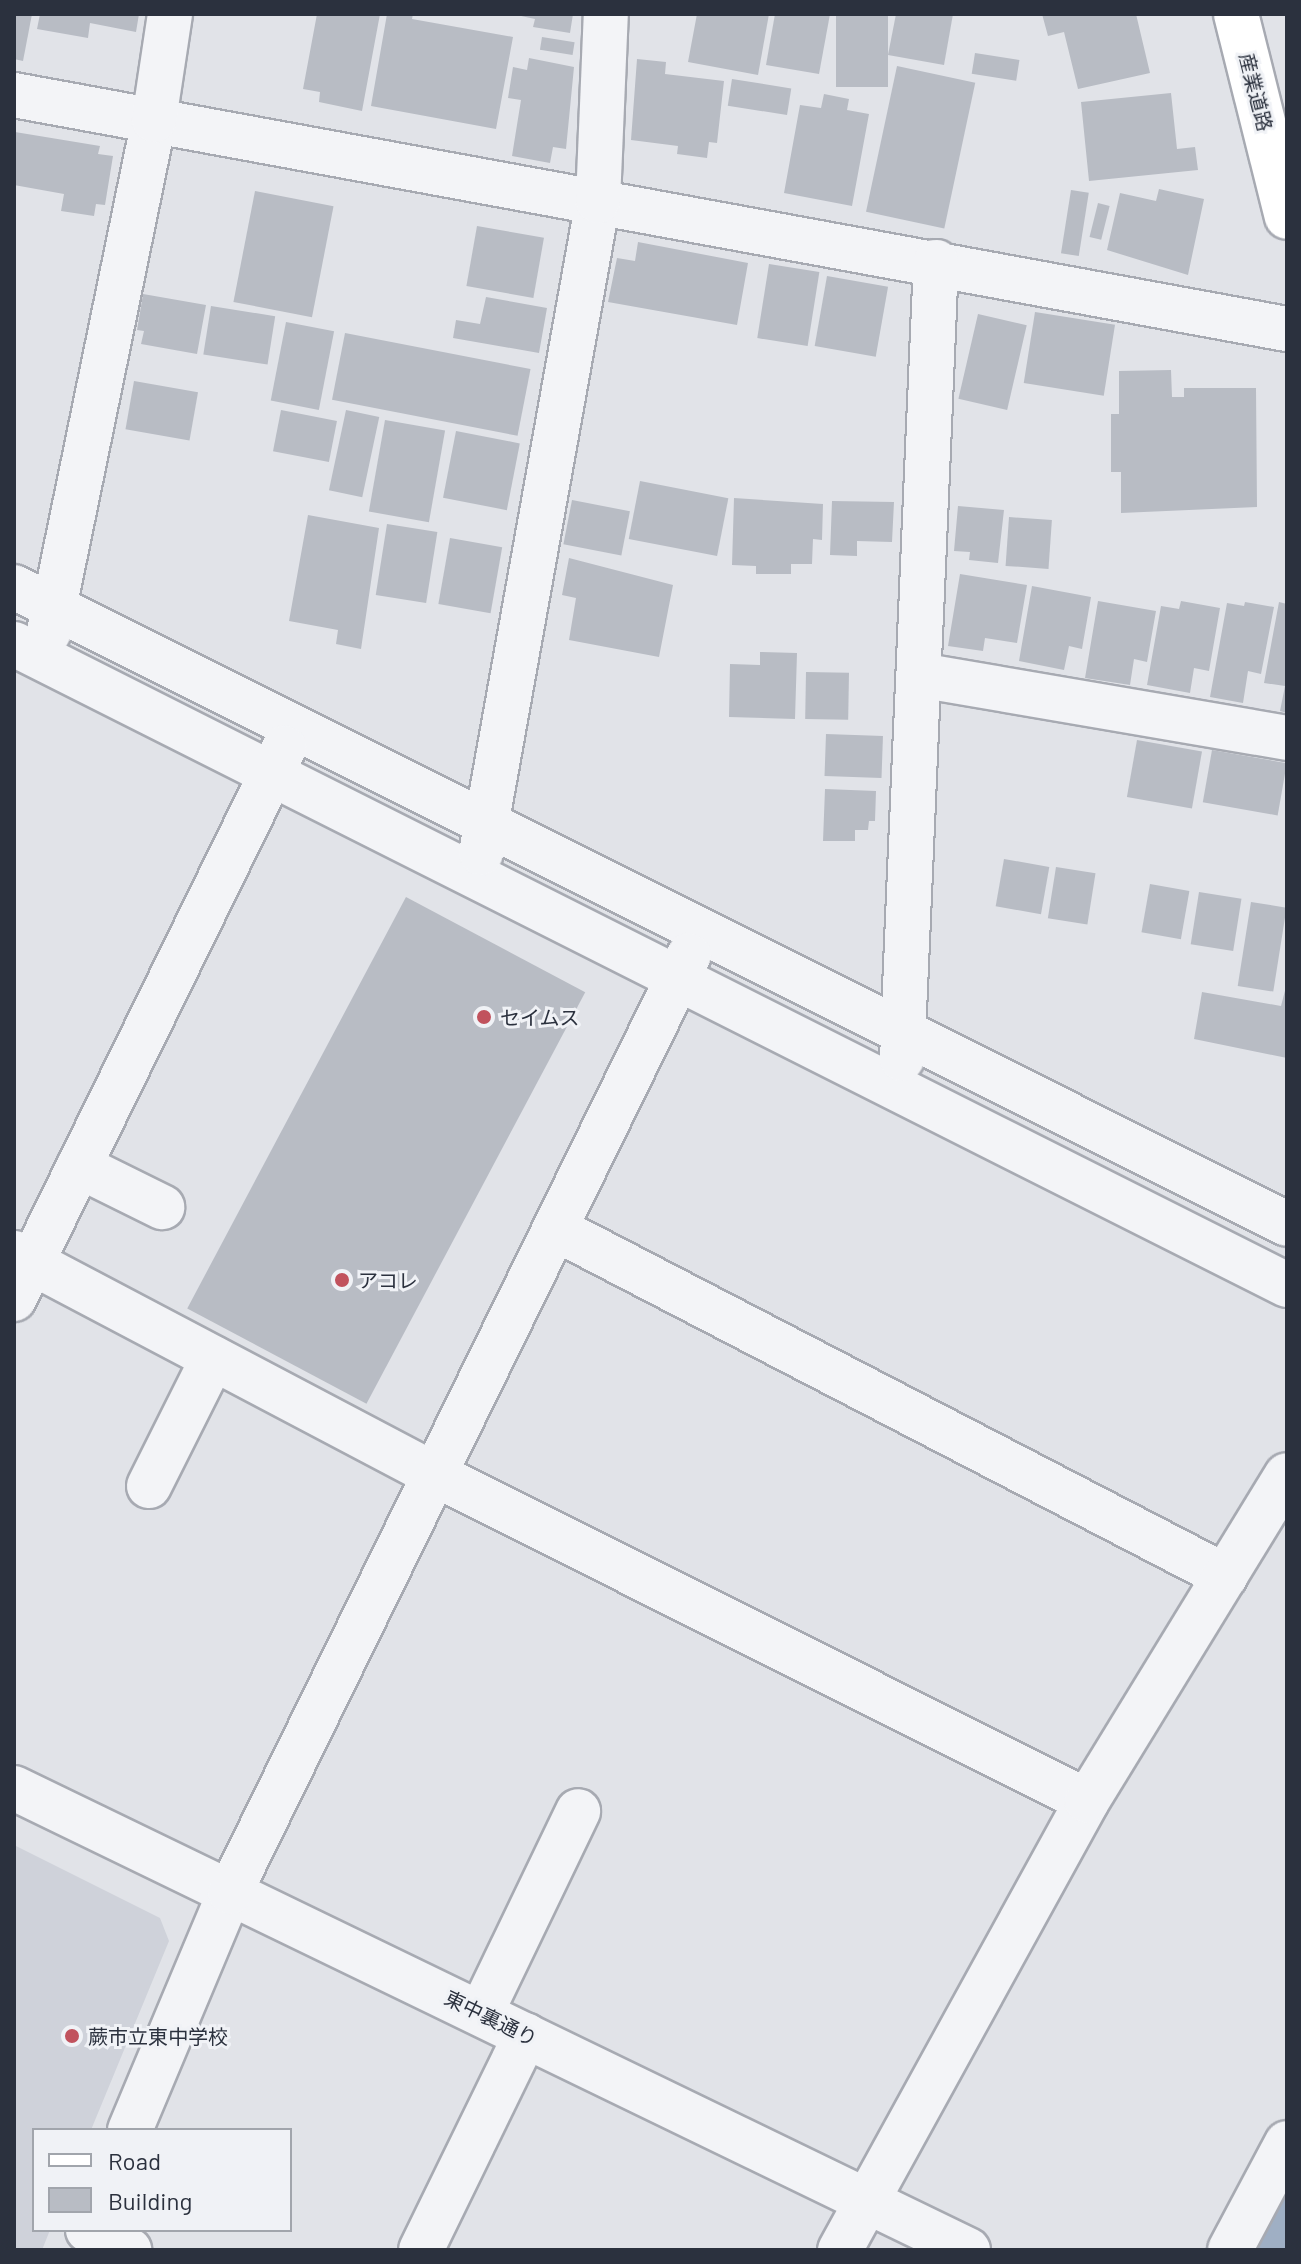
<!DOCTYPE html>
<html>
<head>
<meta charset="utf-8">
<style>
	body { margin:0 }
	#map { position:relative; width:1301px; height:2264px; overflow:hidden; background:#e1e3e8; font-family:Barlow,"Noto Sans JP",sans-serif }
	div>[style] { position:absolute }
	.built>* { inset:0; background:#cfd2da }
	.river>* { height:94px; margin:-47px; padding:0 47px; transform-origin:47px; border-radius:47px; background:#9fafc4 }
	.building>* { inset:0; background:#b8bcc4; transform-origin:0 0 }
	.roads { filter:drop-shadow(2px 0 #a7aab2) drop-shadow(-2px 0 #a7aab2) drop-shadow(0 2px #a7aab2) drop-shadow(0 -2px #a7aab2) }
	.minor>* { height:44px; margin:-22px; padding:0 22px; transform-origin:22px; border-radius:22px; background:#f3f4f7 }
	.major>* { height:44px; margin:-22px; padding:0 22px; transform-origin:22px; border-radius:22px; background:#fff }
	.dots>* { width:22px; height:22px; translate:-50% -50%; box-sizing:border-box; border:4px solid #f0f2f6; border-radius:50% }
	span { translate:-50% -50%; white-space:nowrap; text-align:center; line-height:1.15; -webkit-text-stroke:6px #f0f2f6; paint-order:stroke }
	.street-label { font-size:20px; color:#2b313e }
	.poi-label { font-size:20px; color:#2b313e }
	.left { translate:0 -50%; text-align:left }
	.frame { position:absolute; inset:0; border:16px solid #2b313e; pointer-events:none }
	.legend { position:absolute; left:32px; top:2128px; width:260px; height:104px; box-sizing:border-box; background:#f0f2f6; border:2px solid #a1a5ac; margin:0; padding:10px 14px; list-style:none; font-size:24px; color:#2b313e }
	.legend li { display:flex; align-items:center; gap:16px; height:40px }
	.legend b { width:40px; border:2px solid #a1a5ac }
</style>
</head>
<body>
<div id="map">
	<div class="built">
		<i style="clip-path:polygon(14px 1845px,160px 1918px,169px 1941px,91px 2130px,34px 2130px,34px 2230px,50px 2230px,42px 2250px,14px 2250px)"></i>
	</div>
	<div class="river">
		<i style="left:1263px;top:2250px;width:49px;rotate:-60.8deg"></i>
	</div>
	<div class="building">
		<i style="clip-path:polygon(14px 14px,32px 14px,23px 61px,14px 59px)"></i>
		<i style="clip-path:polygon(40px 14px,139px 14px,136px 32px,90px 23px,88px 38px,37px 29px)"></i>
		<i style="clip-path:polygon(317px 14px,380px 14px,362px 111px,319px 102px,320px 92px,303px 89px)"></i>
		<i style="clip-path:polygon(387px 14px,413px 14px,412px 19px,513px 37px,496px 129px,371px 106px)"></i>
		<i style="clip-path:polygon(512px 14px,573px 14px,570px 33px,533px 27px,535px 19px)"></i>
		<i style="clip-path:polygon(697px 14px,769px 14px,758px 75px,688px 62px)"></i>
		<i style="clip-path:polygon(775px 14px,830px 14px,819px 74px,766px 65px)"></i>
		<i style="left:836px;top:14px;width:52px;height:73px"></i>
		<i style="clip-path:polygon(896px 14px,953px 14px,944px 65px,888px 55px)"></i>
		<i style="clip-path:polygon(1042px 14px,1136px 14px,1150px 73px,1078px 89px,1064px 32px,1048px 36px)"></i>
		<i style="left:542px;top:37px;width:33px;height:13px;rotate:9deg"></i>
		<i style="left:975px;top:53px;width:45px;height:21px;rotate:9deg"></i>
		<i style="clip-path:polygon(529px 58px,574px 67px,566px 149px,553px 147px,550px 163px,512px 156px,521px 100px,508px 98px,513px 67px,527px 70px)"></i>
		<i style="clip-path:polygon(637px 59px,666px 62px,665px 74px,724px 81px,717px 143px,709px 142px,707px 158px,677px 154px,678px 146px,631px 140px)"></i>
		<i style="left:897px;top:66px;width:80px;height:149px;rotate:12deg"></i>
		<i style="left:732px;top:79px;width:60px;height:27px;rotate:9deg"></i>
		<i style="clip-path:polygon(1171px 93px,1177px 149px,1195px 147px,1198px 170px,1089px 181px,1081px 102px)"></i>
		<i style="clip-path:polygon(824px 94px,849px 99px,847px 110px,869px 114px,852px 206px,784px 193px,800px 105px,821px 108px)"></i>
		<i style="clip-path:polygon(15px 132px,100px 146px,98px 154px,113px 156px,105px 205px,96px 204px,94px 216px,61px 211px,64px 194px,14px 185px)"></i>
		<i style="clip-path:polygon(1159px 189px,1204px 199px,1188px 275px,1107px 250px,1120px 193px,1156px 201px)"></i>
		<i style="left:1071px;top:190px;width:18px;height:64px;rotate:9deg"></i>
		<i style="left:255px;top:191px;width:80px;height:113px;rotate:11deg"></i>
		<i style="left:1098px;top:203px;width:12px;height:35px;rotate:14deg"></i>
		<i style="left:477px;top:226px;width:68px;height:61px;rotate:10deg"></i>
		<i style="clip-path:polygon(638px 242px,748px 263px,737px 325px,608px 302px,617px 258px,635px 261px)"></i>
		<i style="left:769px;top:264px;width:51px;height:75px;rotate:9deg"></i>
		<i style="left:827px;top:276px;width:62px;height:71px;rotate:10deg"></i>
		<i style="clip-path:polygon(143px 294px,206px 305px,197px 354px,141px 344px,144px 331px,137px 330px)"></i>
		<i style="clip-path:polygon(486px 297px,547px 308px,539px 353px,453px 338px,456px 320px,480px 324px)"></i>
		<i style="left:211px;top:306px;width:65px;height:49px;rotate:9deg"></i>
		<i style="left:1035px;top:312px;width:81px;height:72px;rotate:9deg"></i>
		<i style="left:978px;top:314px;width:50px;height:87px;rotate:13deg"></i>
		<i style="left:286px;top:322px;width:49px;height:80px;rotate:11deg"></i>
		<i style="left:345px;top:333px;width:189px;height:68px;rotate:11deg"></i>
		<i style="clip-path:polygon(1171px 370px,1172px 397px,1184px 397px,1184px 388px,1256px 388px,1257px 507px,1121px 513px,1121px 472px,1111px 472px,1111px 414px,1119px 414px,1119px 371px)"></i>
		<i style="left:134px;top:381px;width:65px;height:49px;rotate:10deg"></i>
		<i style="left:281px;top:410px;width:57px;height:42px;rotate:11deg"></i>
		<i style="left:346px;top:410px;width:34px;height:82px;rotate:12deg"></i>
		<i style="left:385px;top:420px;width:61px;height:93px;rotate:10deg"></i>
		<i style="left:456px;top:431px;width:65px;height:68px;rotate:11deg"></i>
		<i style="left:640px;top:481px;width:90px;height:59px;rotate:11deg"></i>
		<i style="clip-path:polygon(734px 498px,823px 504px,822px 540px,813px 539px,812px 564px,791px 564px,791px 574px,756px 574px,756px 566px,732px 565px)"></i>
		<i style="left:572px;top:500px;width:59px;height:45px;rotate:11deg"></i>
		<i style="clip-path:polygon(832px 501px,894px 502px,892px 542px,857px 541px,857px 556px,830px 555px)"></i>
		<i style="clip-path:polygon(958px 506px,1004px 510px,998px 563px,969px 560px,970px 552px,954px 551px)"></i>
		<i style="clip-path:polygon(308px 515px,379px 528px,361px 649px,336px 644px,338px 630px,289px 621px)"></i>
		<i style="left:1009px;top:517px;width:43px;height:49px;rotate:4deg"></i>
		<i style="left:387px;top:524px;width:51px;height:72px;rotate:9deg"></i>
		<i style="left:450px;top:538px;width:53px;height:67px;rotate:10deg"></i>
		<i style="clip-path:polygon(569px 558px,673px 585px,659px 657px,569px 640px,576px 598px,562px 595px)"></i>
		<i style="clip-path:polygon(960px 574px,1027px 585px,1017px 643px,985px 638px,983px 651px,948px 646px)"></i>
		<i style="clip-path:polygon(1032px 586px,1091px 597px,1082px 649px,1069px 646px,1064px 670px,1019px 661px)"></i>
		<i style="clip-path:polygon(1098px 601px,1156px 611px,1147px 662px,1134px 659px,1130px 685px,1085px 678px)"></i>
		<i style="clip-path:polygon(1181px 601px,1220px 608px,1209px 671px,1194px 668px,1190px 693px,1147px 685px,1161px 606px,1179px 609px)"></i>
		<i style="clip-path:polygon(1245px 602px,1274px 607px,1261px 674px,1248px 671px,1243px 703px,1210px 697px,1227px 603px,1244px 606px)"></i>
		<i style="clip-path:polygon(1279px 602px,1287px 604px,1287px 713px,1280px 711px,1285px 686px,1264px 683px)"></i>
		<i style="clip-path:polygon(760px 652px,797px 653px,795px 719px,729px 717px,730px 664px,760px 665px)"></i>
		<i style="left:806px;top:672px;width:43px;height:47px;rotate:1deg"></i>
		<i style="left:826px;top:734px;width:57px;height:42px;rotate:2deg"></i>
		<i style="left:1137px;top:740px;width:66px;height:58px;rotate:10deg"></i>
		<i style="left:1212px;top:750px;width:76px;height:53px;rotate:10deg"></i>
		<i style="clip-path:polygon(825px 789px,876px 791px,875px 821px,869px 821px,868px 830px,855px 830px,855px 841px,823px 841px)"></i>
		<i style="left:1004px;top:859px;width:46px;height:48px;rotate:10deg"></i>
		<i style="left:1056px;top:867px;width:40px;height:52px;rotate:9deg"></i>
		<i style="left:1150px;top:884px;width:40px;height:49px;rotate:10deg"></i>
		<i style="left:1199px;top:892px;width:43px;height:53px;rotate:9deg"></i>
		<i style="left:406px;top:897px;width:203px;height:466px;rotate:28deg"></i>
		<i style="left:1251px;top:902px;width:36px;height:85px;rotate:9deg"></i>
		<i style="clip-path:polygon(1287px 983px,1287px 1058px,1194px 1039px,1202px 992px,1281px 1006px)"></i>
	</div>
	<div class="roads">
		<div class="minor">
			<i style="left:14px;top:95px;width:1294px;rotate:10.42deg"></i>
			<i style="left:14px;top:587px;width:1423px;rotate:26.58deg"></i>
			<i style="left:49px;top:632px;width:523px;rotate:-78.41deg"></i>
			<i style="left:154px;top:120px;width:107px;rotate:-81.4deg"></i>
			<i style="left:14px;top:644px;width:1425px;rotate:26.73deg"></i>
			<i style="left:919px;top:675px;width:373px;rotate:9.7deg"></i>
			<i style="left:481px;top:853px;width:662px;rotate:-79.83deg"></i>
			<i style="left:598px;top:201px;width:187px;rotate:-87.6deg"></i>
			<i style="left:902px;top:1059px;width:798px;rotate:-87.56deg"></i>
			<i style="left:79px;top:1166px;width:93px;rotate:26.3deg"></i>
			<i style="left:556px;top:1229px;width:754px;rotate:27.42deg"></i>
			<i style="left:14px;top:1253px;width:475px;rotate:27.8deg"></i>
			<i style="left:434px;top:1474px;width:730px;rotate:26.6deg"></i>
			<i style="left:14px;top:1299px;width:614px;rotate:-63.89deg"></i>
			<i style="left:149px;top:1486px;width:143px;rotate:-63.4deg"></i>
			<i style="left:14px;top:1788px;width:1060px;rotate:25.84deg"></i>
			<i style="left:481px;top:2013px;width:224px;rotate:-64.3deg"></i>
			<i style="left:130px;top:2130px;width:258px;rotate:-67.2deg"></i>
			<i style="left:230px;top:1892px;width:1043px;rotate:-63.9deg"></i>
			<i style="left:88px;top:2230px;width:46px;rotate:26deg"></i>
			<i style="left:421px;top:2250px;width:239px;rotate:-64deg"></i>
			<i style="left:840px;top:2250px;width:512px;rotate:-61.18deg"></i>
			<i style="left:1087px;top:1801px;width:382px;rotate:-58.5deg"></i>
			<i style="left:1230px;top:2250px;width:121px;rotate:-62deg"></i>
		</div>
		<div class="major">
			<i style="left:1236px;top:14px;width:209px;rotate:75.9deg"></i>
		</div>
	</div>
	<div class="dots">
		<i style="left:484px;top:1017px;background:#c1525d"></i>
		<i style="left:342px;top:1280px;background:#c1525d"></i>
		<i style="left:72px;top:2036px;background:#c1525d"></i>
	</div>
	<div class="street-label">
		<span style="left:1256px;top:92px;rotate:76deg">産業道路</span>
		<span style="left:491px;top:2018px;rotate:26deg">東中裏通り</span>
	</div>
	<div class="poi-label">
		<span class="left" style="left:500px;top:1017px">セイムス</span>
		<span class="left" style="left:358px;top:1280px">アコレ</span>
		<span class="left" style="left:88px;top:2036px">蕨市立東中学校</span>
	</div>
	<div class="frame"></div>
	<ul class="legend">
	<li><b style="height:10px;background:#fff"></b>Road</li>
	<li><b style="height:22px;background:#b8bcc4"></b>Building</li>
	</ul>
</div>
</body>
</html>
